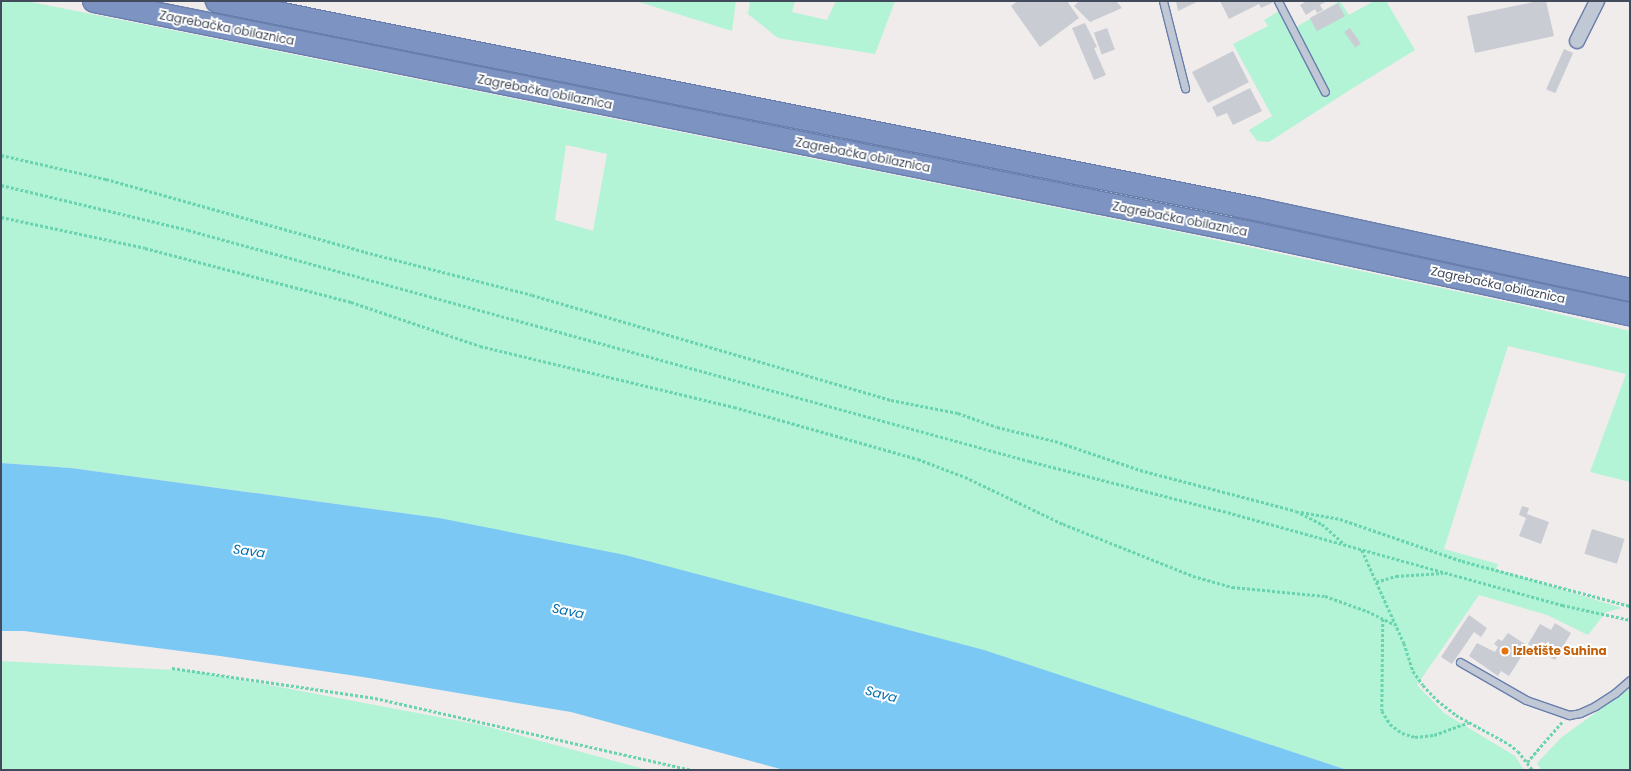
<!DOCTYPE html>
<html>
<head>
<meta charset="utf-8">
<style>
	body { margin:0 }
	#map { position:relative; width:1631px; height:771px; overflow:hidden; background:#efeceb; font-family:Poppins,sans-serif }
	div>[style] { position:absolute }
	.green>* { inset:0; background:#b3f3d6 }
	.water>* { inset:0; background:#7bc8f5 }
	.building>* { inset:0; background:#caccd4; transform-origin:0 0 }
	.path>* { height:2.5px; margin-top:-1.25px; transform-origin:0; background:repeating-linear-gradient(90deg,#68d4b0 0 3px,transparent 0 5px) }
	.roads { filter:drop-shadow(1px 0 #687eac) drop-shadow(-1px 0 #687eac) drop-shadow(0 1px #687eac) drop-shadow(0 -1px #687eac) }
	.service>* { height:7px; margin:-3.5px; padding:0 3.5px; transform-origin:3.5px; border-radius:3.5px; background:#c0c8d5 }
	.minor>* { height:14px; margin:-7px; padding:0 7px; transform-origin:7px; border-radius:7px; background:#c0c8d5 }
	.motorway>* { height:22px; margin:-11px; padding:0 11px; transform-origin:11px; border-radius:11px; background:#7d93c1 }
	.dots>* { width:11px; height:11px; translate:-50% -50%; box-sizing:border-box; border:2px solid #fff; border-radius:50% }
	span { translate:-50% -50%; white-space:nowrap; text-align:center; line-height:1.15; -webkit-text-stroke:4px #fff; paint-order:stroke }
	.street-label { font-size:12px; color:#424b5b }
	.food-label { font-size:12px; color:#c56008; font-weight:700 }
	.left { translate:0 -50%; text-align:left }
	.water-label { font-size:13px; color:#006eb0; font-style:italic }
	.frame { position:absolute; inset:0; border:2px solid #424b5b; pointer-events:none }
</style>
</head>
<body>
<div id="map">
	<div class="green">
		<i style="clip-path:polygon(evenodd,1px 1px,26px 1px,1173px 231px,1521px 305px,1630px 331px,1630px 482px,1590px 472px,1626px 374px,1508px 346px,1444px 549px,1498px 564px,1496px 569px,1622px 608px,1606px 612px,1588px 635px,1547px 615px,1479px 595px,1417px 685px,1444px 713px,1515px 756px,1524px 770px,1347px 770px,1239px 735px,439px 518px,71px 468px,1px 463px,1px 1px,566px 145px,607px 154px,593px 231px,555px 220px,566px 145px)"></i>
		<i style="clip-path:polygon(636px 1px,736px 1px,732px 31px)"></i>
		<i style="clip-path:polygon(750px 1px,795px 1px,792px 12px,827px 20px,836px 1px,895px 1px,875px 54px,778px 38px,748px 14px)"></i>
		<i style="clip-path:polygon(1340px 1px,1349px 15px,1374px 1px,1386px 1px,1415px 50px,1353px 88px,1269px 142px,1257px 141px,1249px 130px,1272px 116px,1233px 44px,1268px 26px,1264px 20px,1284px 8px,1296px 27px)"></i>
		<i style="clip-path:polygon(1px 661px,194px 671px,481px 725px,648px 770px,1px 770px)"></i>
		<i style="clip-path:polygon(1630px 688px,1629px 770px,1541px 770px,1537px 763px,1562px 737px)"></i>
	</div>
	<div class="water">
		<i style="clip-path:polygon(1px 463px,71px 468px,439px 518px,625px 555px,984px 650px,1347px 770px,784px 770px,571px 712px,363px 677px,220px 656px,24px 631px,1px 631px)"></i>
	</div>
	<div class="building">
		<i style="clip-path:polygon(1018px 1px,1067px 1px,1079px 18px,1040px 47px,1011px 6px)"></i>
		<i style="clip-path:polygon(1079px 1px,1116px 1px,1122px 8px,1090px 22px,1074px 6px)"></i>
		<i style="clip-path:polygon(1176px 1px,1199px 1px,1178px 11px)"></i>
		<i style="clip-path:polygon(1220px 1px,1273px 1px,1274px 2px,1261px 8px,1259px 4px,1229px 19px)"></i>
		<i style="clip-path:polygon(1307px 1px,1327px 1px,1320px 5px,1323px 10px,1317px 13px,1315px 9px,1306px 15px,1300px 5px)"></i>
		<i style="clip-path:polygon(1538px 1px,1546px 1px,1554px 36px,1475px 53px,1467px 16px)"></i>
		<i style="left:1338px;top:3px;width:15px;height:32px;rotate:62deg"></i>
		<i style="clip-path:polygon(1085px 23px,1097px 47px,1094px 48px,1106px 75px,1094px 80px,1072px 28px)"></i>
		<i style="left:1107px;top:28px;width:23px;height:14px;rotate:70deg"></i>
		<i style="left:1350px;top:28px;width:19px;height:7px;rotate:55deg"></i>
		<i style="left:1564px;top:49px;width:10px;height:44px;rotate:24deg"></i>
		<i style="left:1233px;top:51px;width:35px;height:46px;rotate:63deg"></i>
		<i style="clip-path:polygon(1250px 88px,1262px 111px,1233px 125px,1227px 113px,1217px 117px,1212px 107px)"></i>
		<i style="clip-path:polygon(1522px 506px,1529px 508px,1527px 514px,1549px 522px,1541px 544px,1519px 536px,1526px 518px,1519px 515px)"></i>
		<i style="left:1592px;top:529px;width:34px;height:26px;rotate:17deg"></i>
		<i style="clip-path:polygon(1469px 615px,1487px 628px,1481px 637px,1474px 632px,1452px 664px,1441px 657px)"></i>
		<i style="clip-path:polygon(1555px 623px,1571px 633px,1555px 660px,1528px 644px,1540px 624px,1551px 630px)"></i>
		<i style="clip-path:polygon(1508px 633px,1528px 646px,1509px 676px,1501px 671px,1498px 676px,1469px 656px,1477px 643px,1495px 652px,1498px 647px,1494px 644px,1498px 639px,1502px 641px)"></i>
	</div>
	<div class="path">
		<i style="left:1px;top:155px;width:108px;rotate:12.9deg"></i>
		<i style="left:106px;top:179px;width:269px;rotate:15.7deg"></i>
		<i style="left:365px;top:252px;width:172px;rotate:14.4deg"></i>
		<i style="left:532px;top:295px;width:374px;rotate:16.3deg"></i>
		<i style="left:891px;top:400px;width:68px;rotate:11deg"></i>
		<i style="left:958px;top:413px;width:41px;rotate:19.7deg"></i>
		<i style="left:997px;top:427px;width:60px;rotate:13.6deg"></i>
		<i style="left:1055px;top:441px;width:90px;rotate:18.8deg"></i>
		<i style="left:1140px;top:470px;width:161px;rotate:14.7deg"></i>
		<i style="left:1296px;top:511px;width:29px;rotate:27deg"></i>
		<i style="left:1322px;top:524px;width:31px;rotate:42deg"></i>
		<i style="left:1px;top:185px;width:192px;rotate:13.5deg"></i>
		<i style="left:188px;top:230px;width:872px;rotate:15.36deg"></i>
		<i style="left:1029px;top:461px;width:200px;rotate:14.5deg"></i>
		<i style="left:1223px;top:511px;width:352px;rotate:15.5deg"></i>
		<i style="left:1562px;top:605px;width:70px;rotate:12.4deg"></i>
		<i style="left:1px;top:217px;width:147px;rotate:12.1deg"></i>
		<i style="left:145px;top:248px;width:213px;rotate:14.7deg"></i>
		<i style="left:351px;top:302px;width:136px;rotate:18.8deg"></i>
		<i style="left:480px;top:346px;width:261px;rotate:13.5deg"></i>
		<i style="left:734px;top:407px;width:191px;rotate:15.8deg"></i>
		<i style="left:918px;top:459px;width:50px;rotate:21deg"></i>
		<i style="left:965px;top:477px;width:109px;rotate:25.6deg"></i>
		<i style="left:1063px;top:524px;width:140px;rotate:21.8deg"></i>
		<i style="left:1193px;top:576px;width:41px;rotate:15.8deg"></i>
		<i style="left:1232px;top:587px;width:93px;rotate:5.5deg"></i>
		<i style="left:1325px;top:596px;width:45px;rotate:19.7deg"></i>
		<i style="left:1367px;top:611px;width:30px;rotate:26deg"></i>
		<i style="left:1301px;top:512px;width:40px;rotate:10deg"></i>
		<i style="left:1340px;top:519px;width:129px;rotate:19deg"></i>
		<i style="left:1462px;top:561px;width:174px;rotate:15deg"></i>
		<i style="left:1362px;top:550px;width:102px;rotate:65.7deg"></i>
		<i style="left:1404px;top:643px;width:29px;rotate:72deg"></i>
		<i style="left:1413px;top:671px;width:17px;rotate:54deg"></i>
		<i style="left:1423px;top:685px;width:21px;rotate:47deg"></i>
		<i style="left:1437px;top:700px;width:24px;rotate:38deg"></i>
		<i style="left:1456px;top:715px;width:60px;rotate:28.7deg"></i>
		<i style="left:1509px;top:744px;width:11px;rotate:38deg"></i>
		<i style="left:1518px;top:751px;width:24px;rotate:52deg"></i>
		<i style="left:1376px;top:582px;width:21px;rotate:-17deg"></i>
		<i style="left:1396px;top:576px;width:47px;rotate:-3.7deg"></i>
		<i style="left:1383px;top:619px;width:92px;rotate:90.6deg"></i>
		<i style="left:1382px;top:711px;width:15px;rotate:58deg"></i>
		<i style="left:1390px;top:724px;width:15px;rotate:37deg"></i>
		<i style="left:1402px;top:733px;width:14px;rotate:17deg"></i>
		<i style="left:1415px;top:737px;width:19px;rotate:-6deg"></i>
		<i style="left:1434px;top:735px;width:37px;rotate:-20deg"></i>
		<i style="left:172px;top:668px;width:205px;rotate:8.4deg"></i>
		<i style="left:375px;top:698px;width:324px;rotate:12.8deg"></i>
		<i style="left:1527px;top:762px;width:53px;rotate:-48.8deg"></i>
	</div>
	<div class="roads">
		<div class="service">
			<i style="left:1163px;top:1px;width:90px;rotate:75.8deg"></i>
			<i style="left:1278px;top:1px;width:102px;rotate:62.7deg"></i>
			<i style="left:1460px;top:662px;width:76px;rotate:29.9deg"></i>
			<i style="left:1526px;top:700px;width:46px;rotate:19.2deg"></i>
			<i style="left:1569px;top:715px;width:11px;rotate:-10deg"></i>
			<i style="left:1580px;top:713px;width:17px;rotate:-25deg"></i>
			<i style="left:1595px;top:706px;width:24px;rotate:-33deg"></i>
			<i style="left:1615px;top:693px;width:20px;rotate:-41deg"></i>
		</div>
		<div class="minor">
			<i style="left:1577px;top:41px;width:45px;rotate:-63.4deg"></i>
		</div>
		<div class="motorway">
			<i style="left:94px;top:1px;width:1180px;rotate:11.34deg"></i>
			<i style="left:1251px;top:233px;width:388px;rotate:12.1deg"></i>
			<i style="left:217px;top:1px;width:1060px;rotate:11.32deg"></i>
			<i style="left:1256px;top:209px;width:383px;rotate:12.2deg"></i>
		</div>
	</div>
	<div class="dots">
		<i style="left:1505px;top:651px;background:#e8710a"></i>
	</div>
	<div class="street-label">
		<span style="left:227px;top:28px;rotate:11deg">Zagrebačka obilaznica</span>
		<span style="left:545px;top:92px;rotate:11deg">Zagrebačka obilaznica</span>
		<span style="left:863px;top:155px;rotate:11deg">Zagrebačka obilaznica</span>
		<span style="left:1180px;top:219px;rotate:11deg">Zagrebačka obilaznica</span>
		<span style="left:1498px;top:285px;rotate:12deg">Zagrebačka obilaznica</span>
	</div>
	<div class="food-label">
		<span class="left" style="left:1513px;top:651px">Izletište Suhina</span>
	</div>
	<div class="water-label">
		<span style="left:249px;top:552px;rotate:8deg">Sava</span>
		<span style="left:568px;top:612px;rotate:11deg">Sava</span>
		<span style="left:881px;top:695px;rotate:15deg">Sava</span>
	</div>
	<div class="frame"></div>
</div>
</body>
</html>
